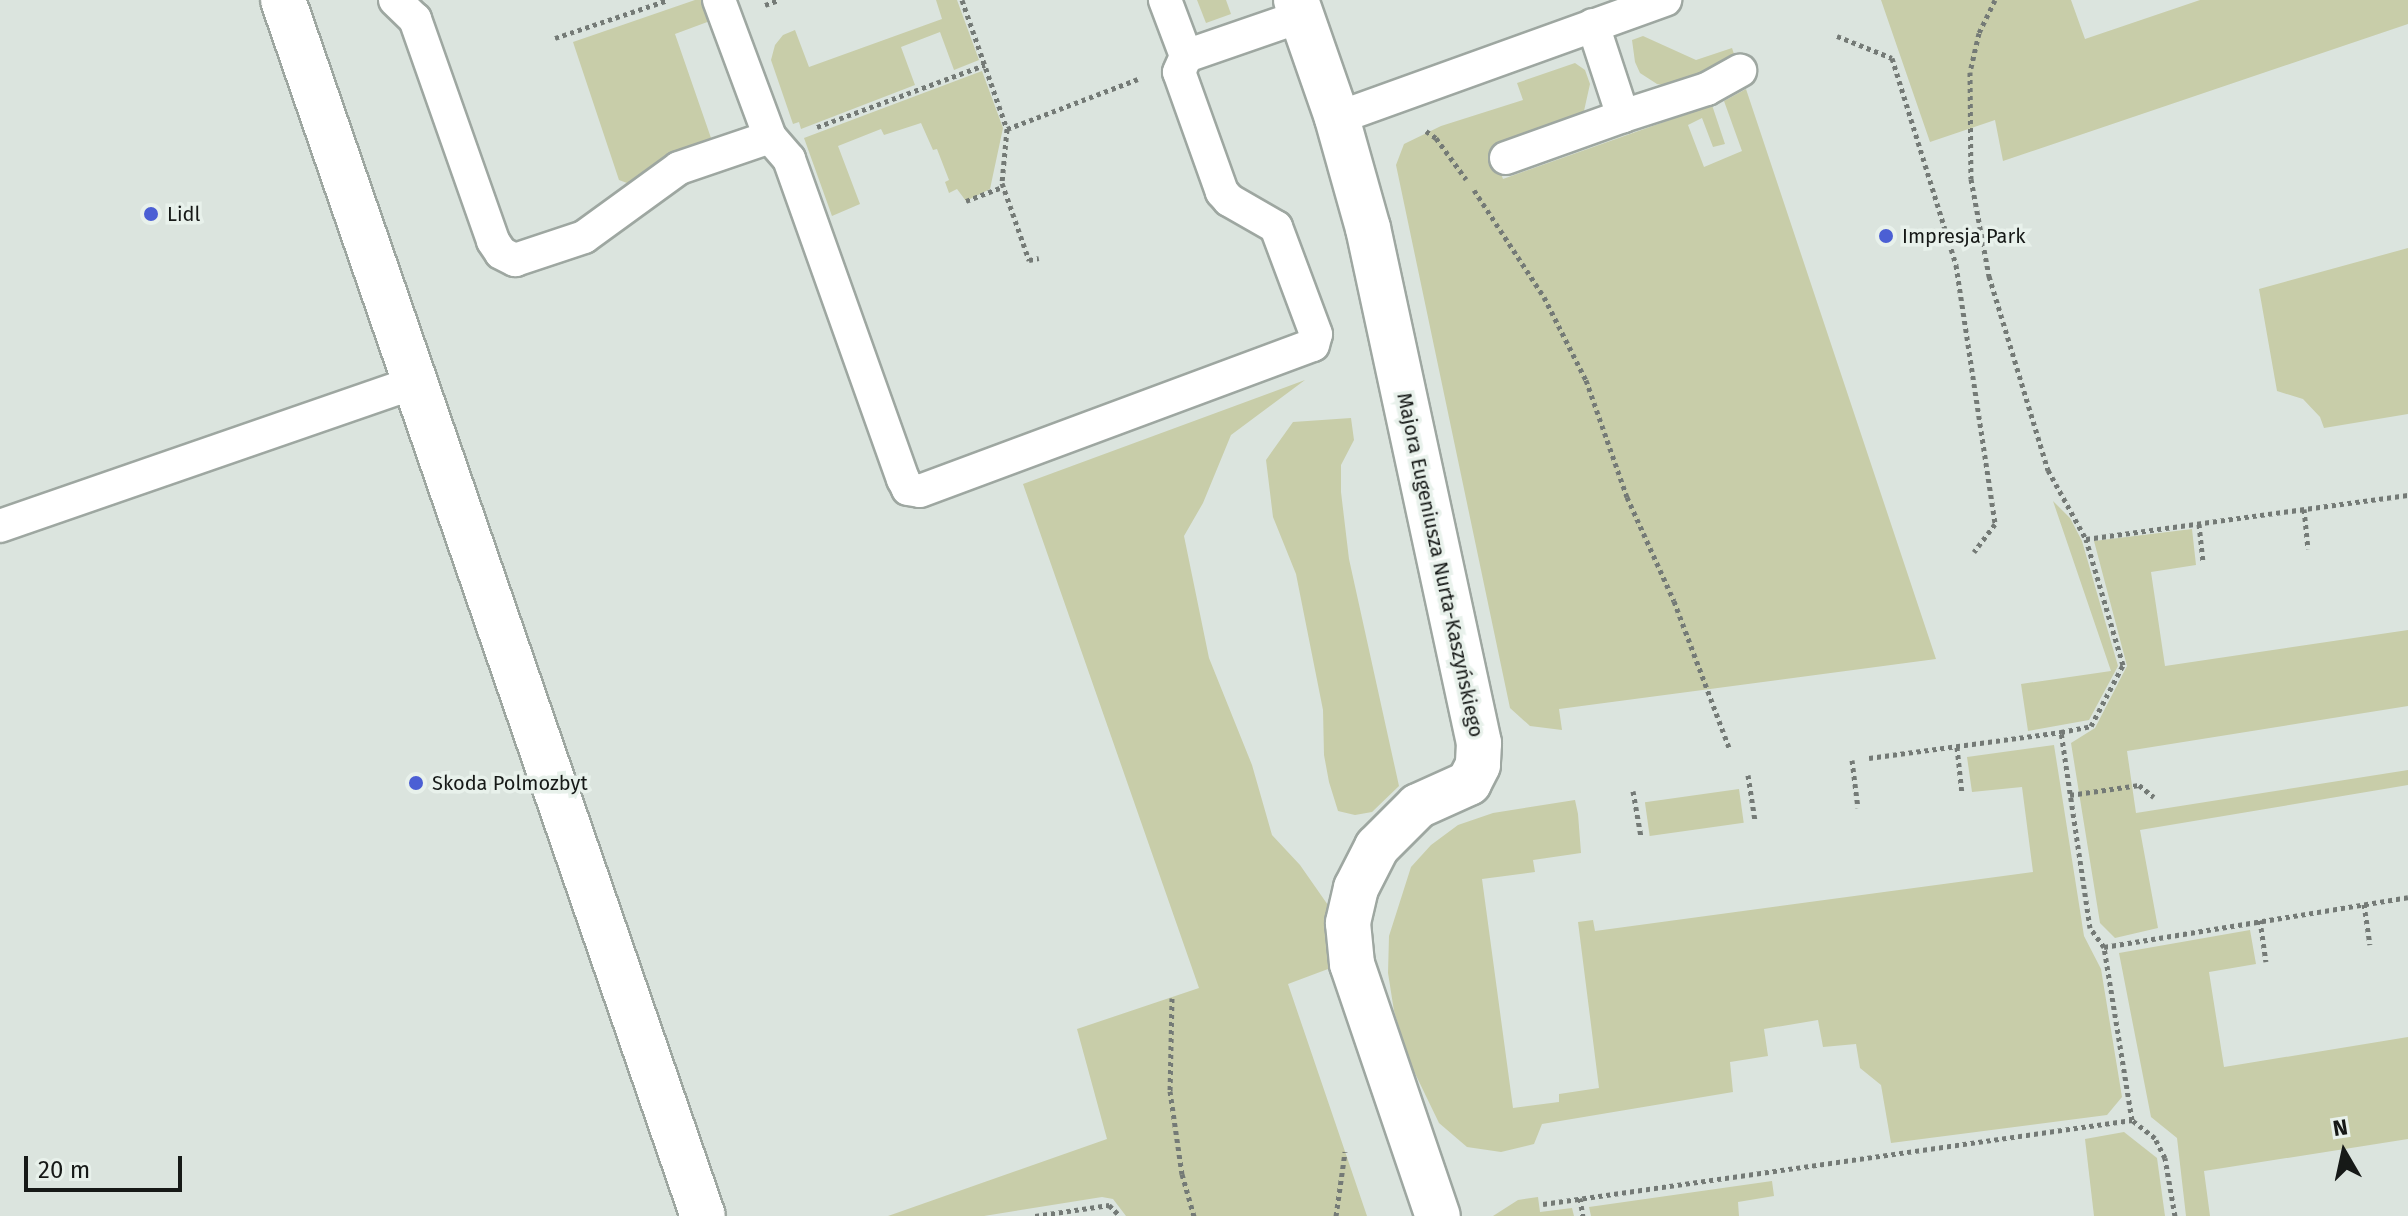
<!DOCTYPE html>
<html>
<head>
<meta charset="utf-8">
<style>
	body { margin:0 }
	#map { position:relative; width:2408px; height:1216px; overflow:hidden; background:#dbe4de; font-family:"Fira Sans",sans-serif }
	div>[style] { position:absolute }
	.green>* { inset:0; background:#c8cda9; transform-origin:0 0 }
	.path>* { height:5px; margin-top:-2.5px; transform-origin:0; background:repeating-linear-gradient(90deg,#747a76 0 4px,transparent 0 8px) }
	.roads { filter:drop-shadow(2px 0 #9ea7a1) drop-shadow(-2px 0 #9ea7a1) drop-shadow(0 2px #9ea7a1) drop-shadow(0 -2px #9ea7a1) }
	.lane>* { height:32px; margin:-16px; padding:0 16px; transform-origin:16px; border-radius:16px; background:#fff }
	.street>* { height:44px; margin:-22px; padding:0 22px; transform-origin:22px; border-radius:22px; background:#fff }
	.dots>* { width:22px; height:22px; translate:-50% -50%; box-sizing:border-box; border:4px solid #e8f1eb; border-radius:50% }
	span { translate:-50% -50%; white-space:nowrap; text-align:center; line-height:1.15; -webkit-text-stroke:7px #e8f1eb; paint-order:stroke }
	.poi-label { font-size:20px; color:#161917 }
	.left { translate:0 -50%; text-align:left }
	.street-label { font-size:20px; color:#161917 }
	.north { position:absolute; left:2304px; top:1112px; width:80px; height:80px; -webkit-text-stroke:6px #e8f1eb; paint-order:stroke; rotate:351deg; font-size:22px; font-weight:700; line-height:32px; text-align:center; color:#161917 }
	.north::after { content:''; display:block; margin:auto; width:28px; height:36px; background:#161917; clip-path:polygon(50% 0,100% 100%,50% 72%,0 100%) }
	.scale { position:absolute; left:24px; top:1156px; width:158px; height:36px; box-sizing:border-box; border:4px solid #161917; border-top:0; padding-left:10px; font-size:24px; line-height:28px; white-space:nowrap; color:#161917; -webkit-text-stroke:6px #e8f1eb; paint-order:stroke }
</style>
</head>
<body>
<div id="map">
	<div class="green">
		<i style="clip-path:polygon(695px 0,702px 0,710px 21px,675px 34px,711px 138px,663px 158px,635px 186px,619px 180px,573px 42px)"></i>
		<i style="clip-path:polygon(936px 0,957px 0,979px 60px,954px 70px,940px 32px,901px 47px,915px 85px,801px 129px,799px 122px,793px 124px,771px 60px,775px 45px,783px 35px,795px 30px,809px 67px,942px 19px)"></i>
		<i style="clip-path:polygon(1197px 0,1226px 0,1231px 14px,1206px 23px)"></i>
		<i style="clip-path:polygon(1881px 0,2071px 0,2085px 39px,2200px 0,2408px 0,2408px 24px,2003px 161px,1995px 120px,1930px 142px)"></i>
		<i style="clip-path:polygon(1643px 36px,1696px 60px,1732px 48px,1735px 57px,1700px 77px,1667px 86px,1657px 84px,1640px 73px,1635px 62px,1632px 40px)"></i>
		<i style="clip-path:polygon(1575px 63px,1585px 70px,1590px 84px,1584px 111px,1573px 119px,1491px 148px,1503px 179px,1712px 105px,1725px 144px,1713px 147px,1702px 118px,1688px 125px,1704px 167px,1742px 151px,1724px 101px,1746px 89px,1936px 659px,1559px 709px,1562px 730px,1530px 726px,1510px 708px,1396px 165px,1404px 144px,1441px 126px,1523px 100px,1517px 83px)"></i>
		<i style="clip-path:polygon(982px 71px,1003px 128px,990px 189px,966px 201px,957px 189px,949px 193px,945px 182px,949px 180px,937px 149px,933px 150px,921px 123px,884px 135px,881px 129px,838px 146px,860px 204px,832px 216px,804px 138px)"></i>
		<i style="clip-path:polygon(2408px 248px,2408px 414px,2324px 428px,2320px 417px,2303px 399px,2277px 391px,2259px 289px)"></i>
		<i style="clip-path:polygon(1305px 380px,1231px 435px,1203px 503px,1184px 536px,1209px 658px,1252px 765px,1272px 835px,1300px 865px,1330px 908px,1328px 969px,1288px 984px,1367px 1216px,1126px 1216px,1113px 1199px,1102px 1197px,984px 1216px,888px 1216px,1107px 1139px,1077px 1029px,1199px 988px,1023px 484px)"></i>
		<i style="clip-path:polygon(1351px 418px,1354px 440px,1341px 465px,1341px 492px,1349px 559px,1399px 786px,1372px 812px,1355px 815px,1338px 811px,1329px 782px,1324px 755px,1323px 710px,1296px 574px,1273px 517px,1266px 460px,1293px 422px)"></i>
		<i style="clip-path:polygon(2053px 501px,2070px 518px,2082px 541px,2118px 666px,2089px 720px,2028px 731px,2021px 684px,2111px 671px)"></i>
		<i style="clip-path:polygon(2192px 529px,2196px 565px,2151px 572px,2165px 666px,2408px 630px,2408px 706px,2127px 751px,2136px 813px,2408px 770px,2408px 785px,2140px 830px,2158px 928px,2115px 938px,2100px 923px,2071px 743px,2095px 728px,2127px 666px,2094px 541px)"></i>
		<i style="clip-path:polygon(2054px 745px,2084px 936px,2101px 969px,2122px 1097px,2107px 1115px,1891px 1143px,1881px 1085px,1860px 1068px,1856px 1044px,1823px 1047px,1818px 1020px,1764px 1029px,1768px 1056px,1730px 1062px,1733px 1092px,1542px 1124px,1534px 1144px,1501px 1152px,1467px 1147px,1439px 1123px,1410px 1063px,1394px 1011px,1388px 973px,1389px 936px,1411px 867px,1431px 845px,1458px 825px,1493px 813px,1575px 800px,1578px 814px,1581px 853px,1533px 860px,1535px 872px,1482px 879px,1513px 1108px,1559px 1102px,1559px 1094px,1599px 1088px,1578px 922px,1593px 920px,1595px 931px,2033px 872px,2022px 787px,1972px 792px,1967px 757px)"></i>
		<i style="left:1739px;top:789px;width:34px;height:95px;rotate:82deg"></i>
		<i style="clip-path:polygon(2250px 930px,2256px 964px,2209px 972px,2224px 1067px,2408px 1037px,2408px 1139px,2204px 1171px,2210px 1216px,2186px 1216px,2177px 1138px,2151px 1117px,2119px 953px)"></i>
		<i style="clip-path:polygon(2124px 1132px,2157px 1158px,2165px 1216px,2094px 1216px,2085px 1139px)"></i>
		<i style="clip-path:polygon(1772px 1181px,1774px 1196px,1738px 1202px,1739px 1216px,1591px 1216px,1589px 1207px)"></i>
		<i style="clip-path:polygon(1538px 1197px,1540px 1212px,1572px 1208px,1574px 1216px,1493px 1216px,1518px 1200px)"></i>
	</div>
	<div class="path">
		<i style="left:962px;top:0;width:137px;rotate:70.8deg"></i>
		<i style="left:1007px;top:129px;width:140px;rotate:-20.9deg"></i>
		<i style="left:1995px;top:0;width:37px;rotate:116deg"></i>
		<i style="left:1979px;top:33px;width:40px;rotate:103deg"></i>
		<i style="left:1970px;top:72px;width:107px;rotate:89.5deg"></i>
		<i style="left:1971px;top:179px;width:99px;rotate:79.5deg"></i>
		<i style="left:1989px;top:276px;width:203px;rotate:73.1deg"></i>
		<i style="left:2048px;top:470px;width:79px;rotate:61.2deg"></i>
		<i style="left:765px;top:5px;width:15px;rotate:-20deg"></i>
		<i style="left:1837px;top:36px;width:59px;rotate:21.8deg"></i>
		<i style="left:1892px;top:58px;width:217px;rotate:72.8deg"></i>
		<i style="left:1956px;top:265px;width:262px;rotate:81.4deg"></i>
		<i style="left:1995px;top:524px;width:35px;rotate:127deg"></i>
		<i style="left:555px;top:38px;width:119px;rotate:-18.6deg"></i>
		<i style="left:817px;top:127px;width:179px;rotate:-20.3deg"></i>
		<i style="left:1007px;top:129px;width:54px;rotate:95.3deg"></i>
		<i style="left:1002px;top:183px;width:82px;rotate:70.7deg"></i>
		<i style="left:1029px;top:260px;width:10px;rotate:-11deg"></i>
		<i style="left:1426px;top:131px;width:12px;rotate:35deg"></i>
		<i style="left:1436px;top:138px;width:51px;rotate:53.8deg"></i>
		<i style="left:1474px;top:190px;width:128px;rotate:56.8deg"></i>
		<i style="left:1544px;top:297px;width:93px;rotate:63.2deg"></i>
		<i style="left:1586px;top:380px;width:124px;rotate:70.7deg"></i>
		<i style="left:1627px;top:497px;width:114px;rotate:65.7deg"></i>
		<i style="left:1674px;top:601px;width:156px;rotate:69.4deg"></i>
		<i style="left:966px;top:201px;width:40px;rotate:-21deg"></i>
		<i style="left:2304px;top:509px;width:40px;rotate:84.3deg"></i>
		<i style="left:2199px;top:524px;width:39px;rotate:84deg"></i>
		<i style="left:1957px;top:747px;width:47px;rotate:83.9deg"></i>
		<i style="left:1869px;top:758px;width:194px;rotate:-7.7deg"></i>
		<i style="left:1852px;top:760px;width:48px;rotate:82.9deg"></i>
		<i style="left:1748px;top:775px;width:47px;rotate:81.3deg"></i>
		<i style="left:1633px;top:791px;width:47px;rotate:80.1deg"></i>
		<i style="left:2070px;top:795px;width:70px;rotate:-8.2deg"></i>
		<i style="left:2139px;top:785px;width:19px;rotate:39deg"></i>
		<i style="left:2364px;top:904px;width:41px;rotate:81.7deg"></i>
		<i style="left:2260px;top:920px;width:42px;rotate:81.9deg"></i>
		<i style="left:2104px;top:947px;width:308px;rotate:-9.3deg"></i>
		<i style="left:1172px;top:998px;width:93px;rotate:91.2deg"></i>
		<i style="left:1170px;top:1091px;width:84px;rotate:81.8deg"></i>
		<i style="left:1182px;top:1174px;width:44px;rotate:74.1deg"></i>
		<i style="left:1580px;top:1198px;width:18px;rotate:81deg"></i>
		<i style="left:1543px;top:1204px;width:595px;rotate:-8.12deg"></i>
		<i style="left:1035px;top:1216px;width:75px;rotate:-8.5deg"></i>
		<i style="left:1109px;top:1205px;width:16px;rotate:45deg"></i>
		<i style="left:1336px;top:1216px;width:65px;rotate:-82deg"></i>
		<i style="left:2175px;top:1216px;width:59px;rotate:-99.8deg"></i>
		<i style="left:2165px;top:1158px;width:22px;rotate:-117deg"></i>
		<i style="left:2155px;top:1138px;width:29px;rotate:-142deg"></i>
		<i style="left:2132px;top:1120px;width:175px;rotate:-99.2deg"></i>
		<i style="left:2104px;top:947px;width:24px;rotate:-126deg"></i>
		<i style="left:2090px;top:928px;width:198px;rotate:-98.4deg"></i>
		<i style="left:2061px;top:732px;width:31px;rotate:-11deg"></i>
		<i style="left:2091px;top:726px;width:69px;rotate:-62.3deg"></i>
		<i style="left:2123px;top:665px;width:131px;rotate:-106.4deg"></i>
		<i style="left:2086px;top:539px;width:325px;rotate:-7.8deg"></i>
	</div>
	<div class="roads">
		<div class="lane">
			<i style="left:395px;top:0;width:28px;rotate:44deg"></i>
			<i style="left:415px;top:19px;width:235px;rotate:70.6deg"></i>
			<i style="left:493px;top:241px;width:14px;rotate:56deg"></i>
			<i style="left:501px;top:253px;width:16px;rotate:27deg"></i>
			<i style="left:515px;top:260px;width:73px;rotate:-18.4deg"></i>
			<i style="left:584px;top:237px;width:117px;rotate:-36deg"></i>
			<i style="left:679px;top:168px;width:96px;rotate:-18.8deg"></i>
			<i style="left:719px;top:0;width:146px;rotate:69.6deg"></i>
			<i style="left:770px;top:137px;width:29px;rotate:49deg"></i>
			<i style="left:789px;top:159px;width:340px;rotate:70.4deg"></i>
			<i style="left:903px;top:479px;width:11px;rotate:63deg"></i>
			<i style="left:908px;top:489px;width:12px;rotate:9deg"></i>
			<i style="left:920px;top:491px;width:419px;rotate:-20.4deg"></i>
			<i style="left:1313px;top:345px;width:11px;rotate:-75deg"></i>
			<i style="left:1316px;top:334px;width:114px;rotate:-110.5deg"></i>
			<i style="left:1276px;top:227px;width:54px;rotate:-150.1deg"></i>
			<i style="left:1229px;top:200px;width:11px;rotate:-131deg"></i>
			<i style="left:1222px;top:192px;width:127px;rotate:-109.7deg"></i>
			<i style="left:1179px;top:72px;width:17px;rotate:-66deg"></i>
			<i style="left:1186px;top:56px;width:123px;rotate:-19deg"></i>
			<i style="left:1165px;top:0;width:60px;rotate:69.4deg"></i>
			<i style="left:1593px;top:25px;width:96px;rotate:71.8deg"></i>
			<i style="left:1623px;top:116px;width:88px;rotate:-17.8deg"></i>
			<i style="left:1707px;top:89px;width:38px;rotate:-29deg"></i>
			<i style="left:1337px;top:118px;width:349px;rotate:-19.8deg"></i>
			<i style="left:1506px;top:158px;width:124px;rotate:-19.7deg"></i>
			<i style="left:0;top:526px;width:440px;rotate:-19.1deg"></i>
		</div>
		<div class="street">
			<i style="left:283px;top:0;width:1286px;rotate:70.95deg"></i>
			<i style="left:1296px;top:0;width:125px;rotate:70.8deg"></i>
			<i style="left:1337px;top:118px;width:114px;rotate:74.3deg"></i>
			<i style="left:1368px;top:228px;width:527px;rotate:77.84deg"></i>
			<i style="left:1479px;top:743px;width:22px;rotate:93deg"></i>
			<i style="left:1478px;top:765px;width:20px;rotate:117deg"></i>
			<i style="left:1469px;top:783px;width:56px;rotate:155.7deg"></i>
			<i style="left:1418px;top:806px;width:58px;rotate:135deg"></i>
			<i style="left:1377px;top:847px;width:46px;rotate:117.1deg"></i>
			<i style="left:1356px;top:888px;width:36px;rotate:103deg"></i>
			<i style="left:1348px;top:923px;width:41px;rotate:84.4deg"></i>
			<i style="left:1352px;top:964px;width:266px;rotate:71.2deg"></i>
		</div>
	</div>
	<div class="dots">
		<i style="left:151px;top:214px;background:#4b5fd4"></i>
		<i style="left:1886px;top:236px;background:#4b5fd4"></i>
		<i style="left:416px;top:783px;background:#4b5fd4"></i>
	</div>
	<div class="poi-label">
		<span class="left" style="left:167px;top:214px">Lidl</span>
		<span class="left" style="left:1902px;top:236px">Impresja Park</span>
		<span class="left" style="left:432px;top:783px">Skoda Polmozbyt</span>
	</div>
	<div class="street-label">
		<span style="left:1440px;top:565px;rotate:78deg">Majora Eugeniusza Nurta-Kaszyńskiego</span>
	</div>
	<div class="north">N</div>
	<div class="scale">20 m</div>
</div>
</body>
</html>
